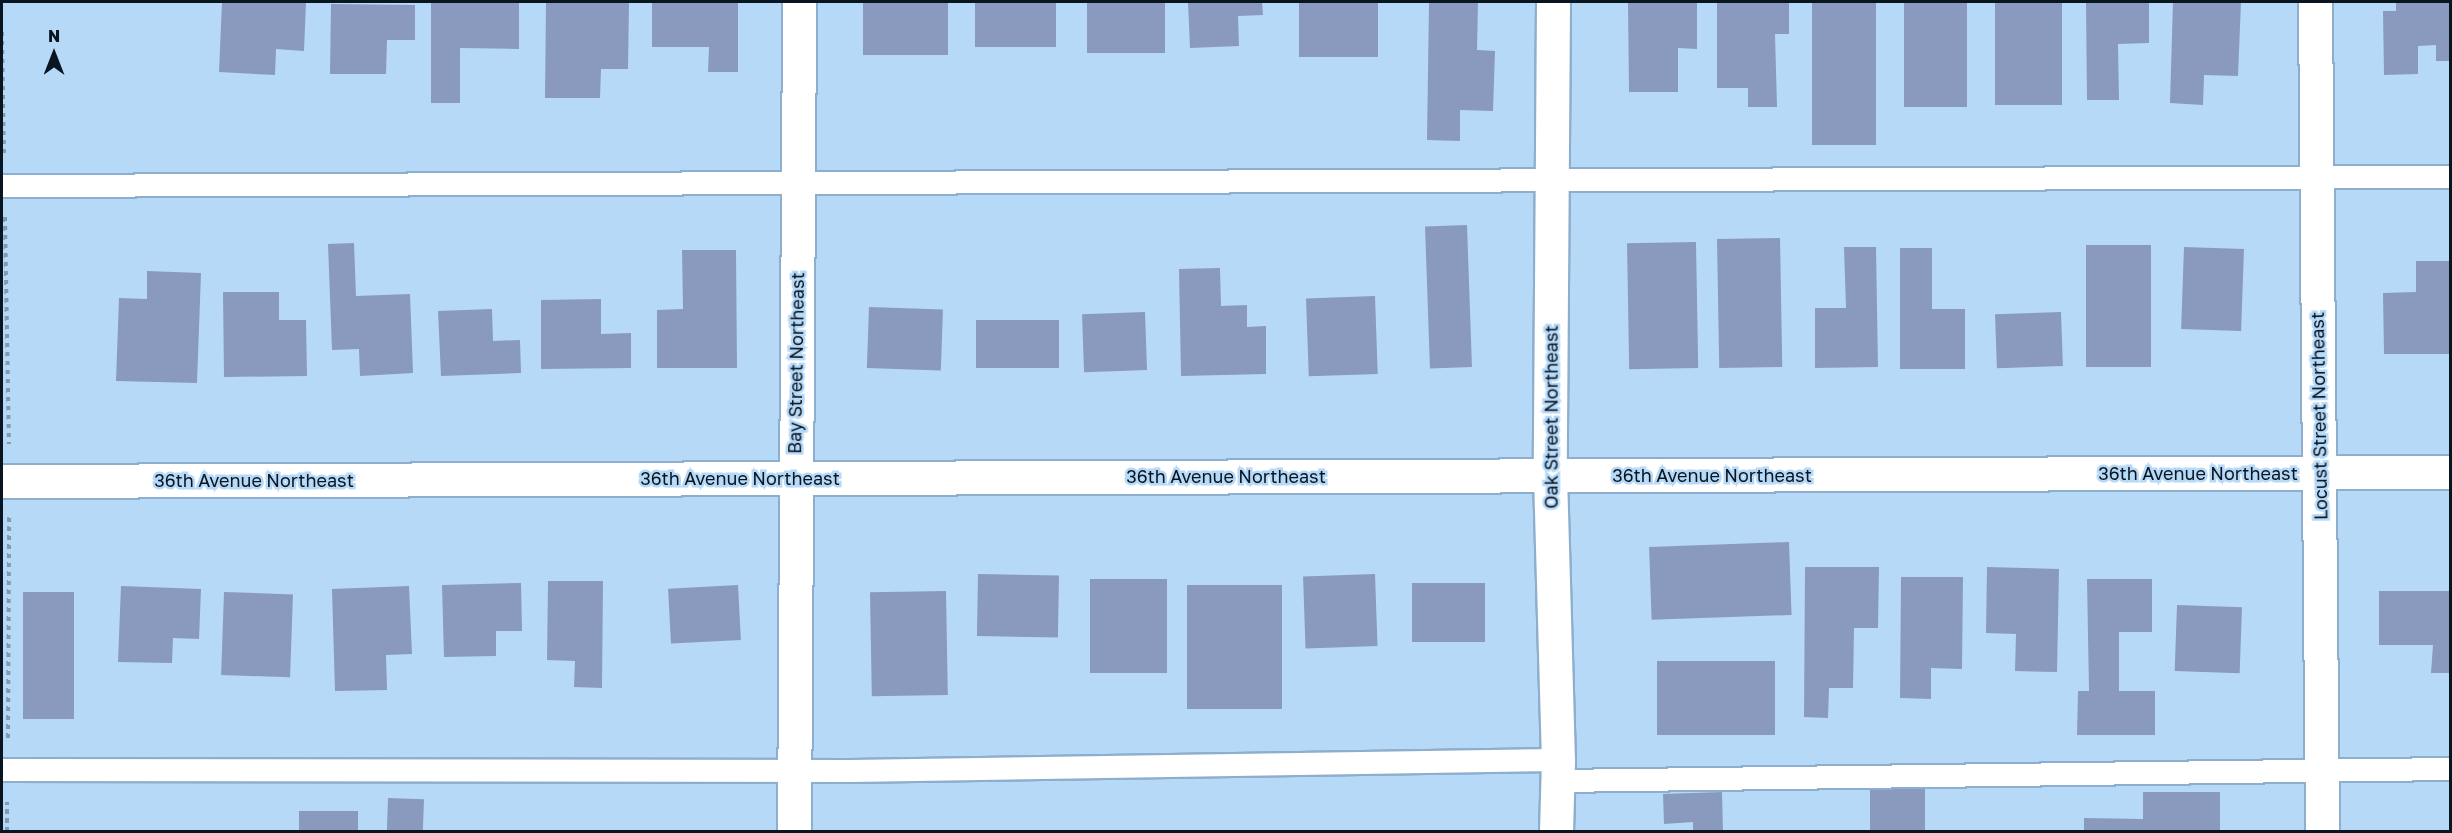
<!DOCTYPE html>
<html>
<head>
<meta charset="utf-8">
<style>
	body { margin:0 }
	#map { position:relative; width:2452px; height:833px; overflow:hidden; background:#b7d9f8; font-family:"Golos Text",sans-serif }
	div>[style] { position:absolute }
	.building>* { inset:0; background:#899abe; transform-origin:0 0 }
	.path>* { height:4px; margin-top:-2px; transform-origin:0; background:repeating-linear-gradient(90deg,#809bb4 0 4.5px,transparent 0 9px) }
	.roads { filter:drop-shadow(2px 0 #8daecc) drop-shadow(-2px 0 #8daecc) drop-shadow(0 2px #8daecc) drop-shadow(0 -2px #8daecc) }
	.service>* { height:22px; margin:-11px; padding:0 11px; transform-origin:11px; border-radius:11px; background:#fff }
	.minor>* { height:33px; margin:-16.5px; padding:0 16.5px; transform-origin:16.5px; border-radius:16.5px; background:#fff }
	span { translate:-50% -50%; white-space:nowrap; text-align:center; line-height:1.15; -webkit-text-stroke:5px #b7d9f8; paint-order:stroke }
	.street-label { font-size:18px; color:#091520 }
	.frame { position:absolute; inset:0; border:3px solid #091520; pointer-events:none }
	.north { position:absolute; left:24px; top:24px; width:60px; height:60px; -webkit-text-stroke:4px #b7d9f8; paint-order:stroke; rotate:0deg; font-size:16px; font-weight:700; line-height:24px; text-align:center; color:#091520 }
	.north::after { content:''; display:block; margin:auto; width:21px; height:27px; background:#091520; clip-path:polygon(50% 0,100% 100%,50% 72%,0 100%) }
</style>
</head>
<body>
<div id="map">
	<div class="building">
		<i style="clip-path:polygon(222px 2px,306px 2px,304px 51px,276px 49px,275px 75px,219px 72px)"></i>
		<i style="clip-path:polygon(431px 2px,519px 2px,519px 49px,460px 48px,460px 103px,431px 103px)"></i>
		<i style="clip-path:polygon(546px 2px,629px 2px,628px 69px,601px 69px,600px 98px,545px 98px)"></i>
		<i style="clip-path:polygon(652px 2px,738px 2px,738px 72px,708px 72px,709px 47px,652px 47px)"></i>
		<i style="left:863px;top:2px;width:85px;height:53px"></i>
		<i style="left:975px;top:2px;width:81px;height:45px"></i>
		<i style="left:1087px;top:2px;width:78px;height:51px"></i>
		<i style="clip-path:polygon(1188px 2px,1262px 2px,1263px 15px,1238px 16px,1239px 46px,1190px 48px)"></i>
		<i style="left:1299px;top:2px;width:79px;height:55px"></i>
		<i style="clip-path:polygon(1429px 2px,1478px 2px,1477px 50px,1495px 51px,1493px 111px,1460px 110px,1460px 141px,1427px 140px)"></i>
		<i style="clip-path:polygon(1628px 2px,1697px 2px,1697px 49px,1678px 48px,1678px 92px,1629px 92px)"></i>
		<i style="clip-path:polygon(1717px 2px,1789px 2px,1789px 34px,1775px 34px,1777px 107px,1748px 107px,1748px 88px,1717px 88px)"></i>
		<i style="left:1812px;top:2px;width:64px;height:143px"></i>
		<i style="left:1904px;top:2px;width:63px;height:105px"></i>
		<i style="left:1995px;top:2px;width:67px;height:103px"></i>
		<i style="clip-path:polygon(2086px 2px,2149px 2px,2149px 43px,2118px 44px,2119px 100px,2087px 100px)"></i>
		<i style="clip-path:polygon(2173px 2px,2241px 2px,2238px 76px,2204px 75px,2203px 105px,2170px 103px)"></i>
		<i style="clip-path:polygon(2396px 2px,2450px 2px,2450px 61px,2436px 61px,2436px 45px,2418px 46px,2418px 74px,2384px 75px,2383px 11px,2396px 11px)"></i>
		<i style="clip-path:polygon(331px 4px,415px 5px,415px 40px,387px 40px,386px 74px,330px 74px)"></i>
		<i style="left:1467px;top:225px;width:142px;height:42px;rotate:88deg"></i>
		<i style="left:1780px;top:238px;width:129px;height:63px;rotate:89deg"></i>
		<i style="left:1696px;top:242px;width:126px;height:69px;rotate:89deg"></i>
		<i style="clip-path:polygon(354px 243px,356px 296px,410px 294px,413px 373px,360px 376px,359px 349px,332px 350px,328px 244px)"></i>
		<i style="left:2086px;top:245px;width:65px;height:122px"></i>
		<i style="clip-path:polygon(1844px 247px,1876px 247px,1878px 367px,1815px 368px,1815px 308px,1846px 308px)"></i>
		<i style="left:2184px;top:247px;width:60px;height:82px;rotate:2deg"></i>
		<i style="clip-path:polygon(1900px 248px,1932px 248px,1932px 309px,1965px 309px,1965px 369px,1900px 369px)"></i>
		<i style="clip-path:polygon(682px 250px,736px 250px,737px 368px,657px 368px,657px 310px,683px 309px)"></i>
		<i style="clip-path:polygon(2416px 261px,2450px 261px,2450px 354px,2384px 354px,2383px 293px,2416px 292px)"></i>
		<i style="clip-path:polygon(1220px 268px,1221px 306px,1247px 305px,1247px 327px,1266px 326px,1266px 374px,1181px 376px,1179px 269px)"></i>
		<i style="clip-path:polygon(147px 271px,201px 273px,197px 383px,116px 381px,119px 298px,147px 299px)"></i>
		<i style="clip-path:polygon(223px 292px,279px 292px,279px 320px,306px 320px,307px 376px,224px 377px)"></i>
		<i style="left:1375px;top:296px;width:78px;height:69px;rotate:88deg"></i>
		<i style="clip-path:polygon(601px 299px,601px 334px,631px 333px,631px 368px,541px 369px,541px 300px)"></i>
		<i style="left:869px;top:307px;width:74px;height:61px;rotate:2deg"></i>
		<i style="clip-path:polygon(492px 309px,493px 341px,520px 340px,521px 373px,441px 376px,438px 311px)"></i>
		<i style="left:1145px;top:312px;width:58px;height:63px;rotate:88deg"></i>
		<i style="left:2061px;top:312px;width:54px;height:66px;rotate:88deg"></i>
		<i style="left:976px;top:320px;width:83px;height:48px"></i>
		<i style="left:1789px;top:542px;width:73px;height:140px;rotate:88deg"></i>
		<i style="clip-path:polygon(1805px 567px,1879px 567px,1878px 628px,1854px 628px,1853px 688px,1829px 688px,1828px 718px,1804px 717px)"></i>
		<i style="clip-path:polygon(1987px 567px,2059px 569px,2057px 672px,2015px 671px,2016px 634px,1986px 633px)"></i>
		<i style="left:978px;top:574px;width:81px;height:62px;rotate:1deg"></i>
		<i style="left:1375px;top:574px;width:72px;height:72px;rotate:88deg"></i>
		<i style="clip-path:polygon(1901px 577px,1963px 577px,1962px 669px,1931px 668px,1931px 699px,1900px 698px)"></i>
		<i style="left:1090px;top:579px;width:77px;height:94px"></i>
		<i style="clip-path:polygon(2087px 579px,2152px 579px,2152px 632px,2119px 632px,2119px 691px,2155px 691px,2155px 735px,2077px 735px,2078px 691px,2089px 691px)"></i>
		<i style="clip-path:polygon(548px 581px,603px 581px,602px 688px,574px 687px,575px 661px,547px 660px)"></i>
		<i style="clip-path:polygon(521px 583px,522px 631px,496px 631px,496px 656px,444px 657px,442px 585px)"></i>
		<i style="left:1412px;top:583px;width:73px;height:59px"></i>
		<i style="left:738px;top:585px;width:55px;height:70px;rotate:87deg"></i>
		<i style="left:1187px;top:585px;width:95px;height:124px"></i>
		<i style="clip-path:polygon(121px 586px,201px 589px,199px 639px,173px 638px,172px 663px,118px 662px)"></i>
		<i style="clip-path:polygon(409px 586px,412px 654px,386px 655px,387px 690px,335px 691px,332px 589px)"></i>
		<i style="left:946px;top:591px;width:104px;height:76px;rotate:89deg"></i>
		<i style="clip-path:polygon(2379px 591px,2450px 591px,2450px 673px,2431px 673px,2433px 645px,2379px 645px)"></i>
		<i style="left:23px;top:592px;width:51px;height:127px"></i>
		<i style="left:224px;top:592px;width:69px;height:83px;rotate:2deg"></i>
		<i style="left:2177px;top:605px;width:65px;height:66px;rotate:2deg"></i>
		<i style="left:1657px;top:661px;width:118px;height:74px"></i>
		<i style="left:1870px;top:787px;width:55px;height:45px"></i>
		<i style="clip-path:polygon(1722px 792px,1723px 832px,1693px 832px,1693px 822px,1664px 824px,1663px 794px)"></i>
		<i style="clip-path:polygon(2143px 792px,2220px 792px,2220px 832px,2084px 832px,2084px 818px,2143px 819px)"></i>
		<i style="left:388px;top:798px;width:36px;height:34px;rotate:2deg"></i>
		<i style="left:299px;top:811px;width:59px;height:21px"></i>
	</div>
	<div class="path">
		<i style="left:2px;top:32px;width:124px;rotate:89.1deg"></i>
		<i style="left:5px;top:217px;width:227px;rotate:89deg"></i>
		<i style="left:8px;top:738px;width:221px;rotate:-89.7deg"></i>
		<i style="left:7px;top:832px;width:30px;rotate:-90deg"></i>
	</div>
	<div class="roads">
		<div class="service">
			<i style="left:2px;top:186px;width:2448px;rotate:-0.21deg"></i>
			<i style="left:2px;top:770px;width:849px;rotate:0.07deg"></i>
			<i style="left:851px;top:771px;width:707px;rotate:-0.89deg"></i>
			<i style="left:1557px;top:781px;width:893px;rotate:-0.77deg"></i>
		</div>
		<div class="minor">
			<i style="left:1553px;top:2px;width:473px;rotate:90.4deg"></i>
			<i style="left:1550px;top:475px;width:285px;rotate:88.4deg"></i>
			<i style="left:1558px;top:760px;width:72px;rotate:91.6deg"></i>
			<i style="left:2315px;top:2px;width:830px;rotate:89.52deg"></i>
			<i style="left:2px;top:481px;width:2448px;rotate:-0.21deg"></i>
			<i style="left:794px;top:832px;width:830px;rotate:-89.65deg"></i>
		</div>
	</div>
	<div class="street-label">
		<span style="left:796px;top:363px;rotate:-89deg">Bay Street Northeast</span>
		<span style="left:2319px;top:416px;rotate:-91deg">Locust Street Northeast</span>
		<span style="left:1551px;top:417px;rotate:-90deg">Oak Street Northeast</span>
		<span style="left:2198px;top:473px">36th Avenue Northeast</span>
		<span style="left:1712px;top:475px">36th Avenue Northeast</span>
		<span style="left:1226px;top:476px">36th Avenue Northeast</span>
		<span style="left:740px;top:478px">36th Avenue Northeast</span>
		<span style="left:254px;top:480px">36th Avenue Northeast</span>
	</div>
	<div class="frame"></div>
	<div class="north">N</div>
</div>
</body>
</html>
